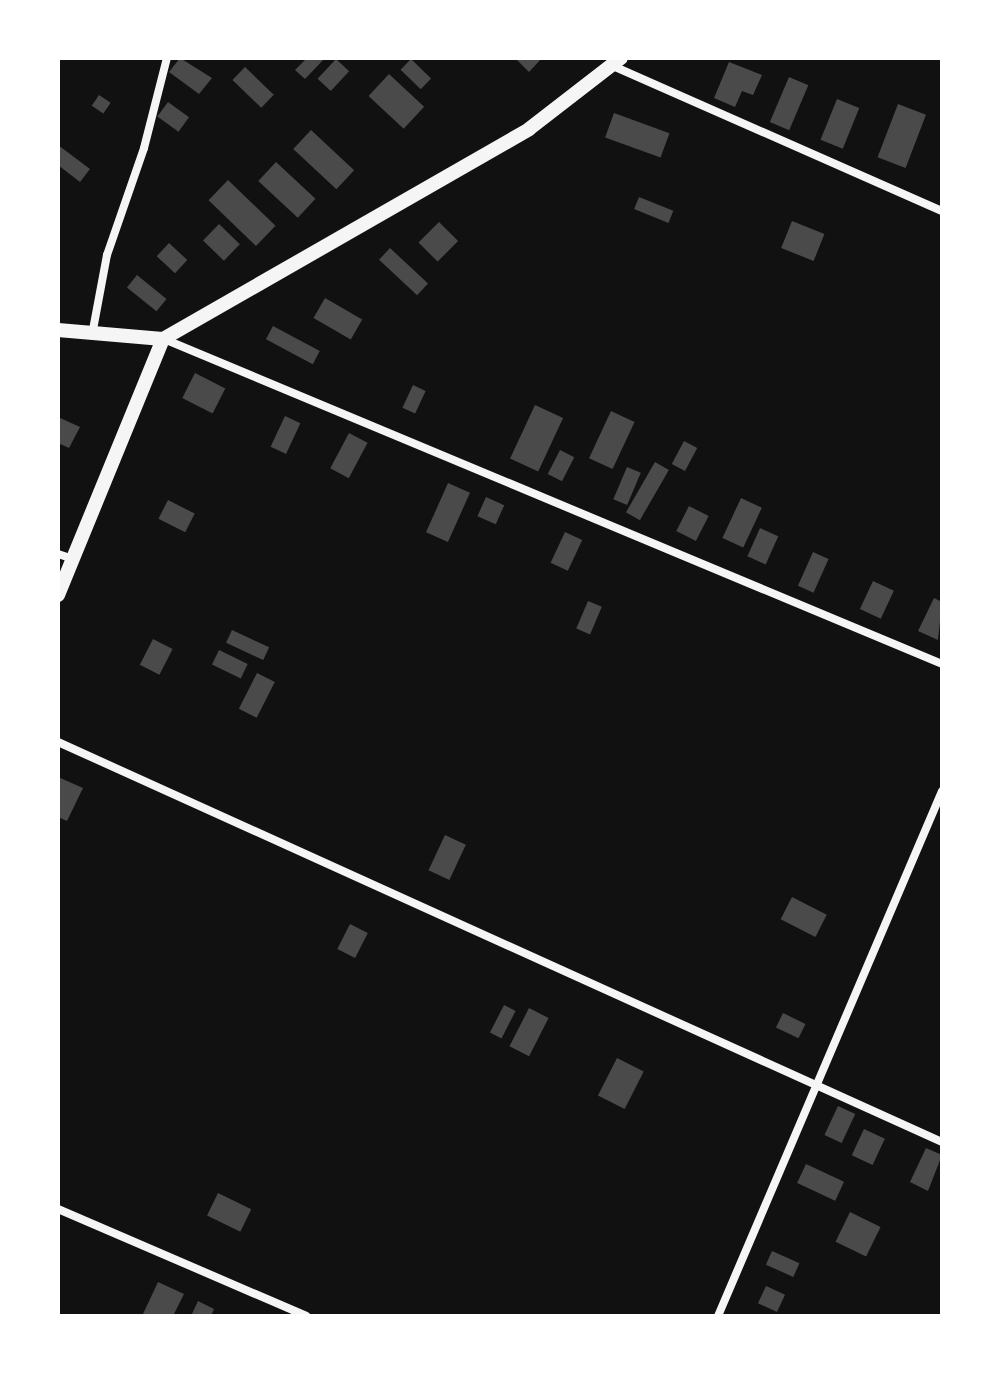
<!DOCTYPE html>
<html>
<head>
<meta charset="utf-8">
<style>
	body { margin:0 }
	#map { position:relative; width:1000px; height:1374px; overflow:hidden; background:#111; font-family:"PT Sans Narrow",sans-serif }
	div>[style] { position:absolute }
	.building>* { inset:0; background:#4a4a4a; transform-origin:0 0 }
	.minor>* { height:8px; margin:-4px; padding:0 4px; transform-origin:4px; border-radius:4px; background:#f5f5f5 }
	.tertiary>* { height:14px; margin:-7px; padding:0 7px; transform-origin:7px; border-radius:7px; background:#f5f5f5 }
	span { translate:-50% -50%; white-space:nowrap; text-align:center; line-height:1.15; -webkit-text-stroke:6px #fff; paint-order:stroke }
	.frame { position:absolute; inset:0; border:60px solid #fff; pointer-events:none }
</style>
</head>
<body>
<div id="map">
	<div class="building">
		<i style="clip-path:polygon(180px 58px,212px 78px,199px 94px,169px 72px)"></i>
		<i style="clip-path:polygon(307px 58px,325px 58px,305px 79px,295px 70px)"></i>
		<i style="clip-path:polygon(515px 58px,542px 58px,529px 72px)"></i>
		<i style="left:336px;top:59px;width:18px;height:27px;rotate:43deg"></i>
		<i style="left:411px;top:59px;width:28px;height:15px;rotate:44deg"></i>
		<i style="clip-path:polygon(729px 62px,762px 75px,753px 95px,742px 91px,735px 107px,714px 98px)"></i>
		<i style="left:245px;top:67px;width:40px;height:18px;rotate:44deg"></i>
		<i style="left:389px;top:74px;width:48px;height:30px;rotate:43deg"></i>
		<i style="left:789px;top:77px;width:21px;height:49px;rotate:23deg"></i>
		<i style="left:99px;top:95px;width:14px;height:13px;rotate:34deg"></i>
		<i style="left:837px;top:99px;width:24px;height:44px;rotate:22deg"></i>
		<i style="left:168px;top:102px;width:26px;height:18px;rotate:36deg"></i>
		<i style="left:898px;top:104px;width:30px;height:57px;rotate:21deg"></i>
		<i style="left:614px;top:113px;width:59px;height:26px;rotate:20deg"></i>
		<i style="left:311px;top:130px;width:59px;height:26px;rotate:43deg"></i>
		<i style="clip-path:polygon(58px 145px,90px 169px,80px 182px,58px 165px)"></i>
		<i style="left:276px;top:162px;width:54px;height:26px;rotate:43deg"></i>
		<i style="left:228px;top:180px;width:66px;height:28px;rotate:44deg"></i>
		<i style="left:639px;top:197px;width:37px;height:13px;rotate:22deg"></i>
		<i style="left:792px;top:221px;width:35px;height:29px;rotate:22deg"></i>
		<i style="left:439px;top:222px;width:27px;height:29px;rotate:45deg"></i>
		<i style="left:219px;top:224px;width:29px;height:23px;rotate:44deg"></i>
		<i style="left:169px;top:243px;width:25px;height:18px;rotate:43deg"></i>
		<i style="left:390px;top:248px;width:52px;height:16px;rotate:43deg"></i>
		<i style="left:137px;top:275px;width:38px;height:16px;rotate:39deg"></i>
		<i style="left:325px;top:298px;width:43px;height:23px;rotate:30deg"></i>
		<i style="left:273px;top:326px;width:53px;height:15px;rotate:28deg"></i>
		<i style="left:195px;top:373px;width:34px;height:28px;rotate:27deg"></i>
		<i style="left:413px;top:385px;width:14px;height:25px;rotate:25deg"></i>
		<i style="left:535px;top:405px;width:31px;height:59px;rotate:25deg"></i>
		<i style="left:611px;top:411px;width:26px;height:52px;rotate:25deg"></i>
		<i style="left:285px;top:416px;width:17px;height:34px;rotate:25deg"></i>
		<i style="clip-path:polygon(58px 417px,80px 427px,69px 448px,58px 443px)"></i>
		<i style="left:349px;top:433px;width:21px;height:40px;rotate:28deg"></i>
		<i style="left:684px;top:441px;width:15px;height:26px;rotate:28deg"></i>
		<i style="left:560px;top:450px;width:16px;height:27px;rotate:27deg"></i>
		<i style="left:655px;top:462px;width:16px;height:58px;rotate:30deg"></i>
		<i style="left:627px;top:467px;width:15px;height:35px;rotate:23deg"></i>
		<i style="left:448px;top:483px;width:24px;height:54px;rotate:24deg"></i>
		<i style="left:486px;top:497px;width:20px;height:21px;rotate:24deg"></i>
		<i style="left:741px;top:498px;width:23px;height:44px;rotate:25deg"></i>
		<i style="left:168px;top:500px;width:30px;height:21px;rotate:27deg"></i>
		<i style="left:689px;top:506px;width:22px;height:28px;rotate:27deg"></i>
		<i style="left:760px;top:528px;width:20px;height:31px;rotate:24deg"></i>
		<i style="left:565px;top:532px;width:19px;height:34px;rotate:25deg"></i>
		<i style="left:813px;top:552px;width:17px;height:37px;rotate:24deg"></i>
		<i style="left:873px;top:581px;width:23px;height:31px;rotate:25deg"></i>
		<i style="clip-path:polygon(934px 598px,942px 602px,938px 640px,918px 631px)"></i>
		<i style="left:588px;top:601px;width:15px;height:30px;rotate:23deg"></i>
		<i style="left:232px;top:630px;width:41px;height:14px;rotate:25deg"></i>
		<i style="left:153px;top:639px;width:22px;height:29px;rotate:27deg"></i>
		<i style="left:219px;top:650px;width:32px;height:16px;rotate:26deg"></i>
		<i style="left:257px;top:673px;width:20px;height:40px;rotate:27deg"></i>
		<i style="clip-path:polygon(58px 777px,83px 788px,67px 821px,58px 817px)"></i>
		<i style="left:445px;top:835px;width:23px;height:39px;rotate:25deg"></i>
		<i style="left:792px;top:897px;width:39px;height:25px;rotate:27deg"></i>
		<i style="left:350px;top:924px;width:20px;height:28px;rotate:27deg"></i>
		<i style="left:504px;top:1005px;width:13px;height:31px;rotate:27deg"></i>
		<i style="left:529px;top:1008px;width:22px;height:43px;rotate:27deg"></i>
		<i style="left:783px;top:1013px;width:25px;height:16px;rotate:26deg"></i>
		<i style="left:617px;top:1058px;width:30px;height:42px;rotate:27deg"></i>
		<i style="left:838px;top:1106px;width:19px;height:32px;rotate:25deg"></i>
		<i style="left:864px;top:1129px;width:23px;height:29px;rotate:25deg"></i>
		<i style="clip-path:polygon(926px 1148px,942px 1155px,928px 1191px,910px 1182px)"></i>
		<i style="left:806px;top:1164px;width:42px;height:21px;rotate:25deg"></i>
		<i style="left:218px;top:1193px;width:37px;height:25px;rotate:26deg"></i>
		<i style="left:850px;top:1212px;width:34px;height:33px;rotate:26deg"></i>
		<i style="left:772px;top:1251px;width:30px;height:15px;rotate:24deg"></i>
		<i style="clip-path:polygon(158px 1282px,184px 1294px,173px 1316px,142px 1316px)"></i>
		<i style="left:766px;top:1286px;width:21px;height:19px;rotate:25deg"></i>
		<i style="clip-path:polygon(198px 1301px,214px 1309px,211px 1316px,191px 1316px)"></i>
	</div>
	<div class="minor">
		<i style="left:613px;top:66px;width:360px;rotate:23.8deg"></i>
		<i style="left:92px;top:335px;width:81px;rotate:-79.4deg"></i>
		<i style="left:107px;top:255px;width:113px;rotate:-70.9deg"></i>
		<i style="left:144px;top:148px;width:93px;rotate:-75.7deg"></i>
		<i style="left:164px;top:339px;width:843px;rotate:22.67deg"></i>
		<i style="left:58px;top:554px;width:16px;rotate:18deg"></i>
		<i style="left:58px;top:742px;width:970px;rotate:24.35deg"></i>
		<i style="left:58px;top:1209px;width:270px;rotate:23.3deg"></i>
		<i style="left:718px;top:1316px;width:571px;rotate:-66.89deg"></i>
	</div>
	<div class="tertiary">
		<i style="left:58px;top:330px;width:105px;rotate:4.9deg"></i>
		<i style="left:58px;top:595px;width:277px;rotate:-67.7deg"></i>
		<i style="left:163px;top:339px;width:422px;rotate:-29.8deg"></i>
		<i style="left:529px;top:129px;width:116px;rotate:-37.7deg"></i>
	</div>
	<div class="frame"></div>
</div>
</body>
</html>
